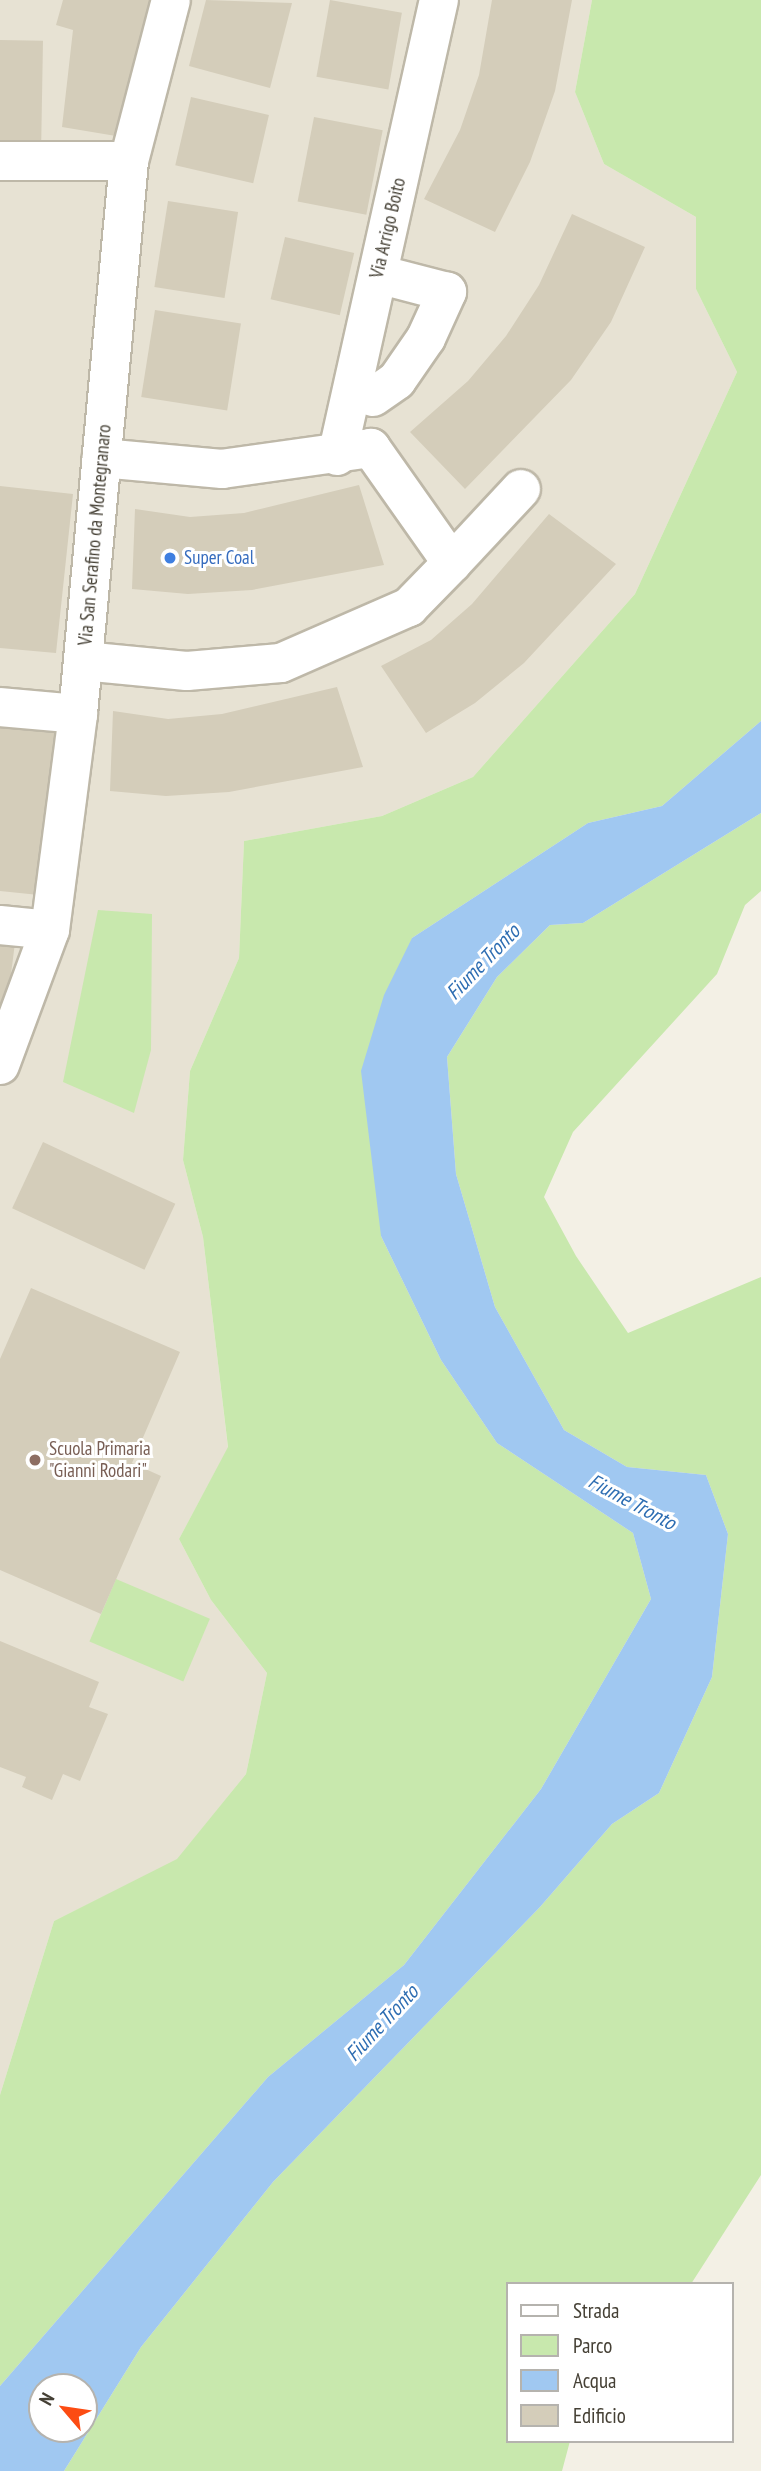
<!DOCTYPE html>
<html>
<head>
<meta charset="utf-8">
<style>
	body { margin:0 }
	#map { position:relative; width:761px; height:2471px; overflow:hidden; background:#f3f0e5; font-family:"PT Sans Narrow",sans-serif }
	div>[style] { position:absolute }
	.residential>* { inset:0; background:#e7e2d3 }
	.green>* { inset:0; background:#c8e8ad; transform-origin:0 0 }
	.water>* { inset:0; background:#a0c8f1 }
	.building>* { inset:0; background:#d4cdba; transform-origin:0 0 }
	.roads { filter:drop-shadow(2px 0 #beb8a8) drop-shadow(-2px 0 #beb8a8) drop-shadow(0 2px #beb8a8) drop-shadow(0 -2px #beb8a8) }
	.minor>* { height:38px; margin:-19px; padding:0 19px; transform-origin:19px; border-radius:19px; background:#fff }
	.dots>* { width:19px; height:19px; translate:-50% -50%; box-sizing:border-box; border:4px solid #fff; border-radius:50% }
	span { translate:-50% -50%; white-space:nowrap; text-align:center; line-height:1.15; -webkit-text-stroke:6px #fff; paint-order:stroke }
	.street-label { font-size:19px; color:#454035 }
	.shop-label { font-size:19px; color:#366cbe }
	.left { translate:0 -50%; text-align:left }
	.education-label { font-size:19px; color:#785e54 }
	.water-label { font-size:21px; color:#2d6db2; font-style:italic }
	.legend { position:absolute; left:506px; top:2282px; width:228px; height:161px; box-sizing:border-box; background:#fff; border:2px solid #b5b3ae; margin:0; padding:9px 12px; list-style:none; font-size:21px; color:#454035 }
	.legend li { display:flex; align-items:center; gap:14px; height:35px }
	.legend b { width:35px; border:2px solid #b5b3ae }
	.north { position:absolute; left:28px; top:2373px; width:70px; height:70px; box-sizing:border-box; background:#fff; border:2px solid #b5b3ae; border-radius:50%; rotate:299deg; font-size:19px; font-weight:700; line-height:28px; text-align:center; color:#454035 }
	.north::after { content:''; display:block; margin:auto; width:24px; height:32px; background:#fc4c13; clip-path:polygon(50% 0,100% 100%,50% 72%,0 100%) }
</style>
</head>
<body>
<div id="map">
	<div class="residential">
		<i style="clip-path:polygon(0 0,592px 0,575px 92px,604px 164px,696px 217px,696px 289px,737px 372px,635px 594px,473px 777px,382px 816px,244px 841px,239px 958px,190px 1071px,183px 1160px,203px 1237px,228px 1448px,179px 1539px,211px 1600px,267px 1673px,246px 1774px,177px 1860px,54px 1921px,0 2095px)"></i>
	</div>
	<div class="green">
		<i style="clip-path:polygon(592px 0,761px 0,761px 721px,662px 806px,588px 823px,412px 938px,381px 1236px,441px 1360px,497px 1443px,633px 1533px,651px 1599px,541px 1789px,404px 1965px,268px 2077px,0 2386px,0 2095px,54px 1921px,177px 1859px,246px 1774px,267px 1673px,211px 1600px,179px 1539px,228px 1447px,203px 1237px,183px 1160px,190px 1071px,239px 958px,244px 841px,382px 816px,473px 777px,635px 594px,737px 372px,696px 289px,696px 217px,604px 164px,575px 92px)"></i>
		<i style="clip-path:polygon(761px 813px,761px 891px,745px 905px,717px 974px,573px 1132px,544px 1197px,576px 1256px,628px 1333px,761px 1277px,761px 2175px,691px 2284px,507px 2284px,507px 2441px,570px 2441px,562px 2471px,64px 2471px,141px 2347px,273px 2182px,540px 1907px,612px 1824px,659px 1793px,712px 1677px,728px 1534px,706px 1475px,627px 1467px,564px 1430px,495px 1307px,456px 1174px,447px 1057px,497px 977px,550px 925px,583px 923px)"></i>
		<i style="clip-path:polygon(98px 910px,152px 914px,151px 1050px,134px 1113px,63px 1082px)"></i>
		<i style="left:116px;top:1579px;width:102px;height:68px;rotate:23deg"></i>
	</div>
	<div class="water">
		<i style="clip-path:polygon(evenodd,761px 721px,761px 813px,583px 923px,550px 925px,497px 977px,447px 1057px,456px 1174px,495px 1307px,564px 1430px,627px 1467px,706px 1475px,728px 1534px,712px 1677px,659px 1793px,612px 1824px,540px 1907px,273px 2182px,141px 2347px,64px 2471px,0 2471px,0 2386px,268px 2077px,404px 1965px,541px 1789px,651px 1599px,633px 1533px,497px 1443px,441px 1360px,381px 1236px,361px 1071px,384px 995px,412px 938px,588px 823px,662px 806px,761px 721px,42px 2387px,84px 2387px,84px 2429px,42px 2429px,42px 2387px)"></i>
	</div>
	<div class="building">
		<i style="clip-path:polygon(63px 0,157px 0,122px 137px,62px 127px,73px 30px,56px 25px)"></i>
		<i style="clip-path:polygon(206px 0,292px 3px,270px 88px,189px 66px)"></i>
		<i style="left:330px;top:0;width:73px;height:78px;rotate:10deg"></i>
		<i style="clip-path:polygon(492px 0,572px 0,555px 91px,530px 162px,495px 232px,424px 199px,460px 130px,479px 75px)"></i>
		<i style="left:0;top:40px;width:43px;height:101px;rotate:1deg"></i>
		<i style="left:191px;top:97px;width:80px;height:70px;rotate:13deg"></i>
		<i style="left:314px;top:117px;width:70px;height:86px;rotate:11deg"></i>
		<i style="left:168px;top:201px;width:71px;height:87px;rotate:9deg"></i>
		<i style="clip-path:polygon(572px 214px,645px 247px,611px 322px,571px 380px,465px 489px,410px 432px,468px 381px,506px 336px,539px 285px)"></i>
		<i style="left:285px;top:237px;width:71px;height:64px;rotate:13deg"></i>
		<i style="left:155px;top:310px;width:87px;height:88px;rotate:9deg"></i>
		<i style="clip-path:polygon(359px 485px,384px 565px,252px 590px,188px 594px,132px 589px,135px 509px,190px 517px,244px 513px)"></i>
		<i style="clip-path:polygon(0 486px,73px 494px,56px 653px,0 648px)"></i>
		<i style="clip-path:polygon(549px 514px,616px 564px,524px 663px,475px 703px,426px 733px,381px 666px,431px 640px,472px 604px)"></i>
		<i style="clip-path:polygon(337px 687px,363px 767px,229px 792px,166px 796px,110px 791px,113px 711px,168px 719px,222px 714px)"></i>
		<i style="clip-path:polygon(0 723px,57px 729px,39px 895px,0 891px)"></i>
		<i style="clip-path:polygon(0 933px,16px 935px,6px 1013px,0 1012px)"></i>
		<i style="left:43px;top:1142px;width:146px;height:73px;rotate:25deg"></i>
		<i style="clip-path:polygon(31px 1288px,180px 1352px,132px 1463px,161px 1476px,101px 1614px,0 1570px,0 1359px)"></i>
		<i style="clip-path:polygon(0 1641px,99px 1682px,89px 1707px,108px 1714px,80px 1781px,63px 1774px,52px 1800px,22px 1787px,26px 1777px,0 1767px)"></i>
	</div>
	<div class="roads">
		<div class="minor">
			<i style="left:0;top:161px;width:129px"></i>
			<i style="left:373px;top:397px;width:29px;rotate:-35deg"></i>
			<i style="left:397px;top:380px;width:51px;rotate:-55.4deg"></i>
			<i style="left:426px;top:338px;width:51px;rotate:-65.5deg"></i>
			<i style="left:447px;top:292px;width:71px;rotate:-165.4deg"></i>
			<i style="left:337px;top:456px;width:467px;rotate:-77.4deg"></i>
			<i style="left:452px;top:563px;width:101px;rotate:-47deg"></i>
			<i style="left:83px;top:661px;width:104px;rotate:5.5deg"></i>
			<i style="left:187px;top:671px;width:94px;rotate:-4.9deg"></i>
			<i style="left:281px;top:663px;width:140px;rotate:-23.6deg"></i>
			<i style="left:409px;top:607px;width:62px;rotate:-45.7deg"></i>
			<i style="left:452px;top:563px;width:141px;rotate:-125.2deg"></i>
			<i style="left:371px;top:448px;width:150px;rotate:172deg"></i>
			<i style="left:222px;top:469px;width:121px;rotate:-174.8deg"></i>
			<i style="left:0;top:707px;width:78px;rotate:5.1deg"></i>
			<i style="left:0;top:925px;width:50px;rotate:5.7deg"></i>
			<i style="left:0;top:1065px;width:144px;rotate:-69.7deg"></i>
			<i style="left:50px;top:930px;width:218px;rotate:-82.6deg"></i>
			<i style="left:78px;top:714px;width:555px;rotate:-84.73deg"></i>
			<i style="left:129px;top:161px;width:166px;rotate:-75.4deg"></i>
		</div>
	</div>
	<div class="dots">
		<i style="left:170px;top:558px;background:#3f7fe0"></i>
		<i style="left:35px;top:1460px;background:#8d6e63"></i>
	</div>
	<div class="street-label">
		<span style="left:388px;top:228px;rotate:-77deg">Via Arrigo Boito</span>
		<span style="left:95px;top:535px;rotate:-85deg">Via San Serafino da Montegranaro</span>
	</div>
	<div class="shop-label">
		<span class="left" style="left:184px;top:558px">Super Coal</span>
	</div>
	<div class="education-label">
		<span class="left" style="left:49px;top:1460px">Scuola Primaria<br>"Gianni Rodari"</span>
	</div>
	<div class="water-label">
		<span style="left:483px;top:962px;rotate:-46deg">Fiume Tronto</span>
		<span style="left:632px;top:1502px;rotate:28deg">Fiume Tronto</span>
		<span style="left:382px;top:2023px;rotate:-47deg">Fiume Tronto</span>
	</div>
	<ul class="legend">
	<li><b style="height:9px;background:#fff"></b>Strada</li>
	<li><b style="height:19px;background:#c8e8ad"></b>Parco</li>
	<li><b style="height:19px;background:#a0c8f1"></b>Acqua</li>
	<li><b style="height:19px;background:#d4cdba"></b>Edificio</li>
	</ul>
	<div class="north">N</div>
</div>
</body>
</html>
